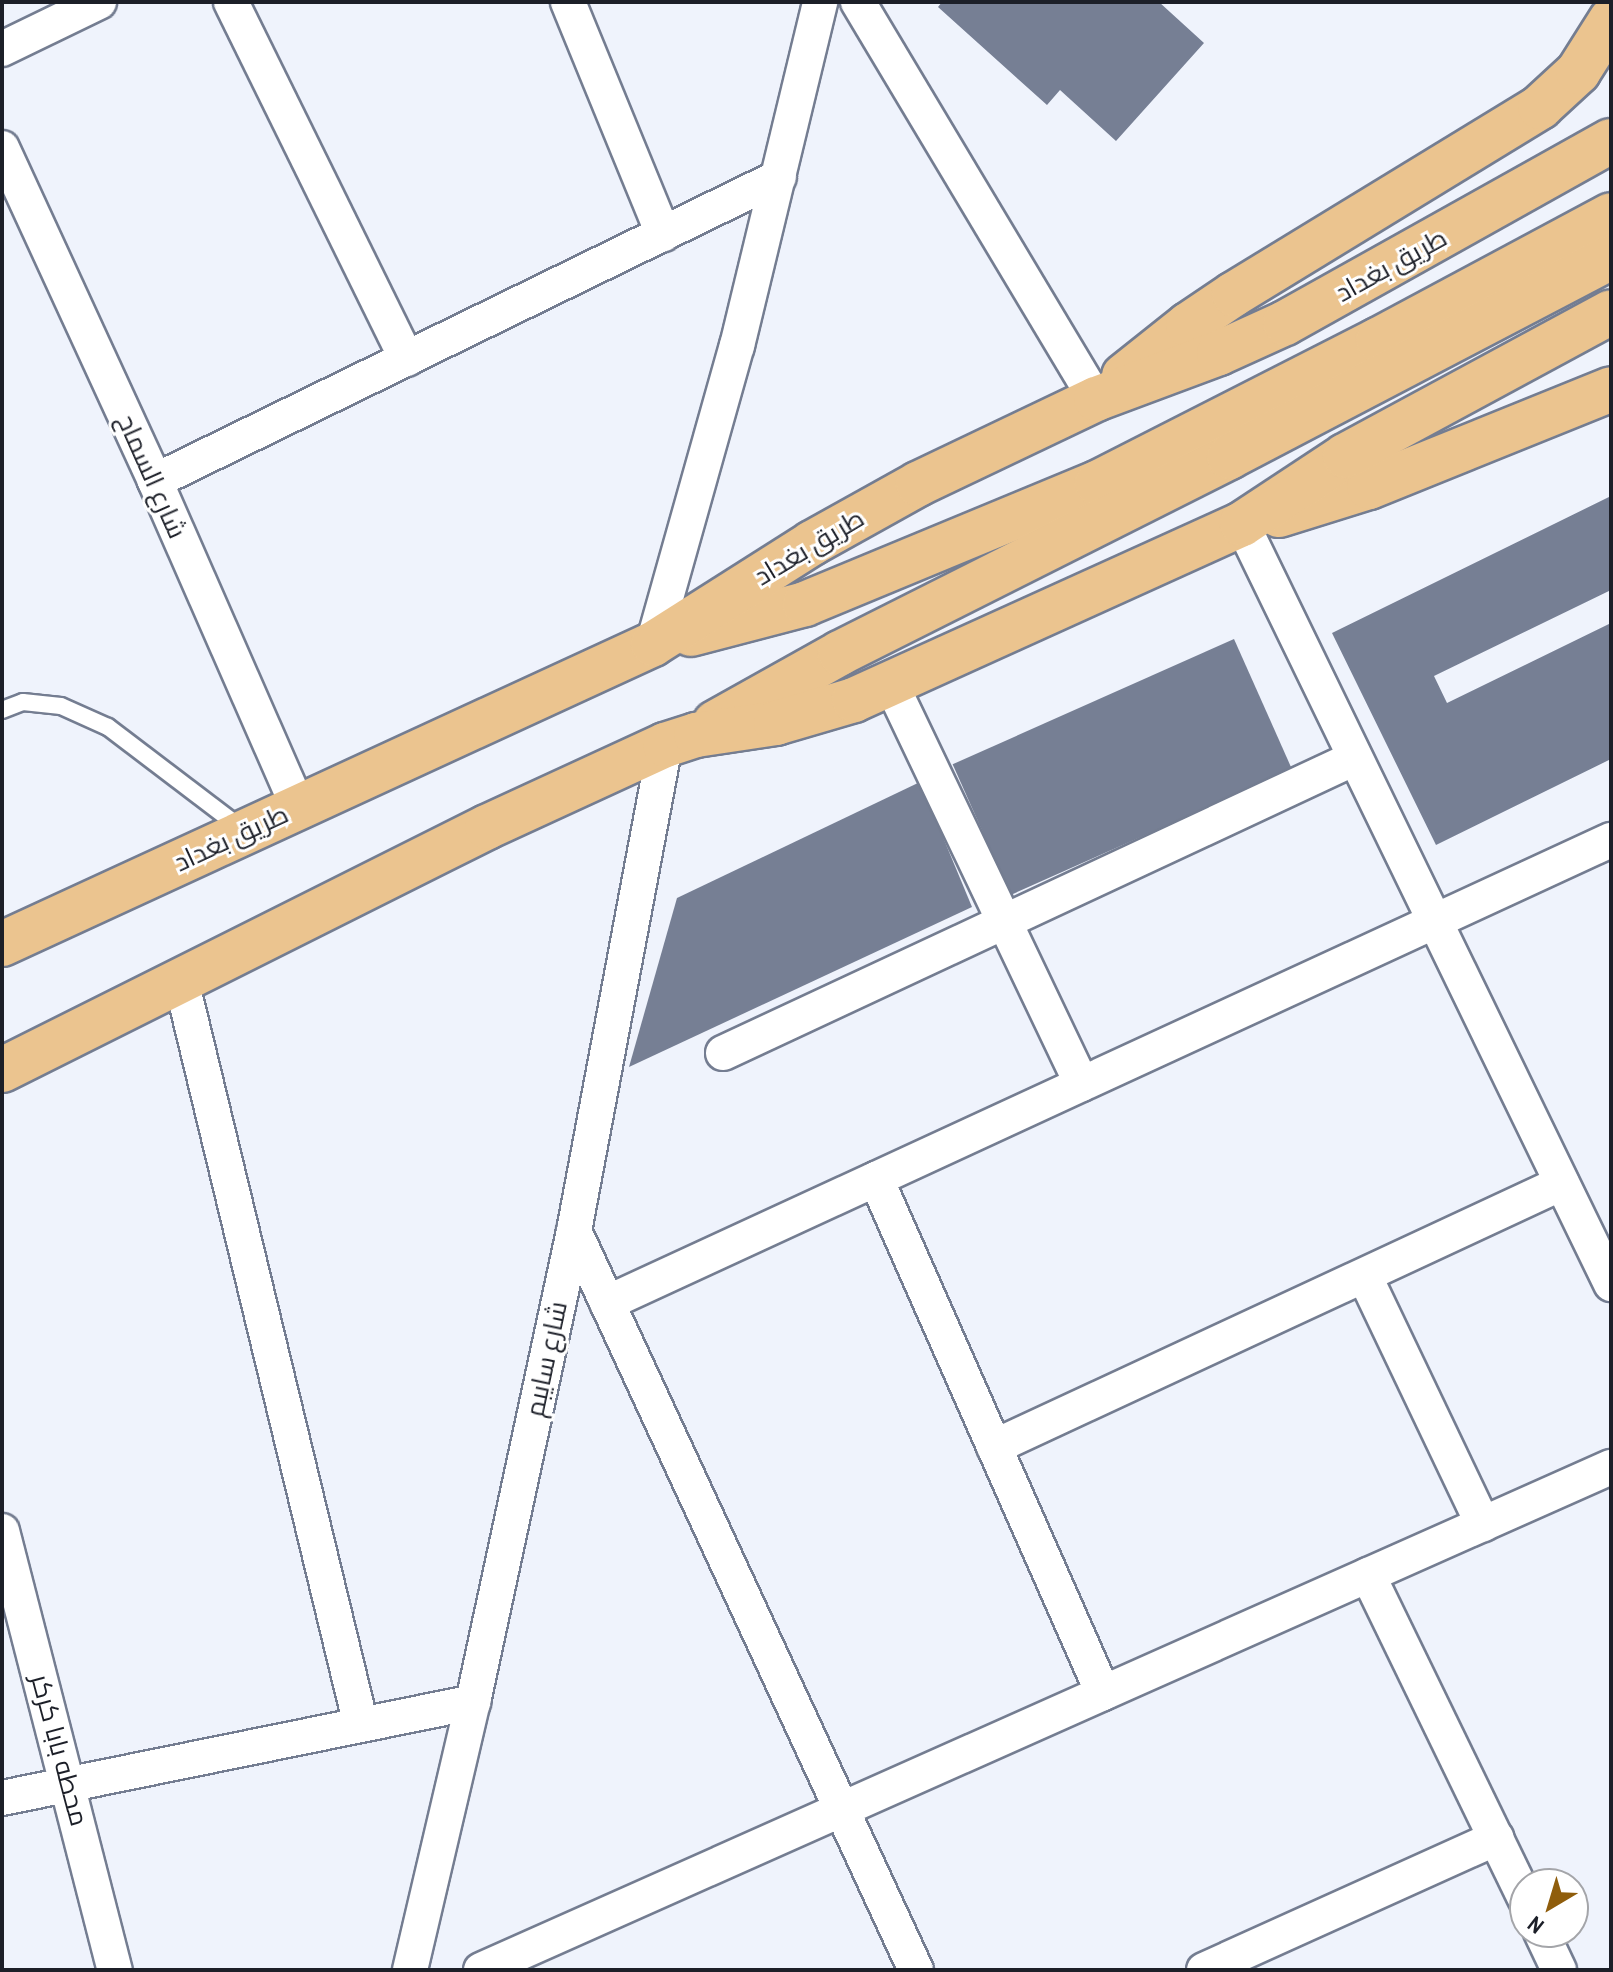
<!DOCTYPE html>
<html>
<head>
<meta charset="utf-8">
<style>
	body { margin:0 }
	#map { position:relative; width:1613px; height:1972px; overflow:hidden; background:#eff3fc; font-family:"Archivo Narrow",Cairo,sans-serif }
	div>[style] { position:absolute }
	.building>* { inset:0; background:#767f94; transform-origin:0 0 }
	.roads { filter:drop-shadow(2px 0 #747d91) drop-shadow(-2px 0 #747d91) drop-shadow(0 2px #747d91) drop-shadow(0 -2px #747d91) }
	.service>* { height:16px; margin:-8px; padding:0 8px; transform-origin:8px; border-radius:8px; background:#fff }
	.minor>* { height:34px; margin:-17px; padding:0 17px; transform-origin:17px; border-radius:17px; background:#fff }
	.primary>* { height:44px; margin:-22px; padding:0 22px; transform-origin:22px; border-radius:22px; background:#ebc48f }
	span { translate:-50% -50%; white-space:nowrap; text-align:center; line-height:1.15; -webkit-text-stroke:6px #fff; paint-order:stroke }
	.street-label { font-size:26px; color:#1c1f28 }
	.frame { position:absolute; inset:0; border:4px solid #1c1f28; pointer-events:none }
	.north { position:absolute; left:1509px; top:1868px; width:80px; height:80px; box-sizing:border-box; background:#fff; border:2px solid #a4a5a9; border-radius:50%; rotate:218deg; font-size:22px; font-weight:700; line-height:32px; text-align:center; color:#1c1f28 }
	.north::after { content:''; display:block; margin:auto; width:28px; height:36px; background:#8f5d0c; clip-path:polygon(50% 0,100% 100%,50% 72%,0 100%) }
</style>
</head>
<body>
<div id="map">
	<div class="building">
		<i style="clip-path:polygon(942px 2px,1159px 2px,1204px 43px,1116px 141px,1060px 90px,1047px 105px,938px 7px)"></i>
		<i style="clip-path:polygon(1611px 496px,1611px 590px,1434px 676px,1447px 703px,1611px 623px,1611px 759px,1436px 845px,1332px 633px)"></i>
		<i style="left:1234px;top:639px;width:143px;height:308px;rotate:66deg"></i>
		<i style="clip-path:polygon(920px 782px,972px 907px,629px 1067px,677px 898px)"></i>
	</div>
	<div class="roads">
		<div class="service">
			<i style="left:2px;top:710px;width:22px;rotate:-21deg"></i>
			<i style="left:23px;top:702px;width:38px;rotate:6deg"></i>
			<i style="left:61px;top:706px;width:51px;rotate:24.1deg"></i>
			<i style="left:108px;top:727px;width:167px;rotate:37.2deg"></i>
		</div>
		<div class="minor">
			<i style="left:231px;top:2px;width:398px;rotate:63.8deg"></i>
			<i style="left:568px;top:2px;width:251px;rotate:67.7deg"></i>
			<i style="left:858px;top:2px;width:463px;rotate:59.1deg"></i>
			<i style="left:2px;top:49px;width:108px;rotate:-25.9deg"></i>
			<i style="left:2px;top:148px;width:366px;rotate:65.3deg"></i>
			<i style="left:155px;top:481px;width:356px;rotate:66.3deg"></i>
			<i style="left:155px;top:481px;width:694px;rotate:-25.97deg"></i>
			<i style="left:1242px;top:524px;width:845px;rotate:64.1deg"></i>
			<i style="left:653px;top:644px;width:310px;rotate:-74.3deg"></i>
			<i style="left:737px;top:346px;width:354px;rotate:-76.4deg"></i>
			<i style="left:891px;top:684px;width:443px;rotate:64.5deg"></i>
			<i style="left:181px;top:980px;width:766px;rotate:76.42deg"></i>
			<i style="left:723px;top:1053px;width:697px;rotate:-25.02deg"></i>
			<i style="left:876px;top:1179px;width:562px;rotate:66.17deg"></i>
			<i style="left:574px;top:1231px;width:814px;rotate:65.17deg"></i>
			<i style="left:1365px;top:1277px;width:274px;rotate:64.5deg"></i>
			<i style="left:607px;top:1303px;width:1106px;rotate:-24.76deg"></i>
			<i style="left:994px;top:1447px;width:626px;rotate:-24.93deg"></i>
			<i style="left:2px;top:1531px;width:453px;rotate:75.6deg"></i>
			<i style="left:1368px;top:1575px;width:359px;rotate:64.1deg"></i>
			<i style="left:2px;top:1798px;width:481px;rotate:-11.5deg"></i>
			<i style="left:1541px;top:1932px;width:42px;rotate:64.7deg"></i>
			<i style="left:410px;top:1970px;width:275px;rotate:-76.8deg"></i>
			<i style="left:473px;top:1702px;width:482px;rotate:-77.9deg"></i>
			<i style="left:574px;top:1231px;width:494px;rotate:-79.4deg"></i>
			<i style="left:481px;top:1970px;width:1237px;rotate:-24deg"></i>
			<i style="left:1204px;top:1970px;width:321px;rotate:-24.3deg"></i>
		</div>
		<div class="primary">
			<i style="left:1124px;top:376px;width:82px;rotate:-38.6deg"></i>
			<i style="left:1188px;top:325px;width:55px;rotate:-34deg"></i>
			<i style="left:1234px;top:294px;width:359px;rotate:-31.4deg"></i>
			<i style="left:1540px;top:107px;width:52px;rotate:-42.6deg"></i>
			<i style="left:1578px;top:72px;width:62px;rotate:-57.6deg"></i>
			<i style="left:1279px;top:515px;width:94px;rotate:-17.3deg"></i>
			<i style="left:1369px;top:487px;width:261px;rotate:-22deg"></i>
			<i style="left:691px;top:634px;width:118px;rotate:-14.7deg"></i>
			<i style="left:805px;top:604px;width:316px;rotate:-22.5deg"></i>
			<i style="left:1097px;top:483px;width:315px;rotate:-27deg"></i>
			<i style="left:1378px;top:340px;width:264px;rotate:-28.2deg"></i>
			<i style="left:715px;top:723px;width:143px;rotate:-29.2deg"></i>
			<i style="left:840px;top:653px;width:436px;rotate:-26.7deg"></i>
			<i style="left:1229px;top:457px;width:431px;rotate:-27.6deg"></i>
			<i style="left:2px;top:944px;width:717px;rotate:-24.74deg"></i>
			<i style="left:653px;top:644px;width:188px;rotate:-32.4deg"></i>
			<i style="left:812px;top:543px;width:121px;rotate:-29.1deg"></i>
			<i style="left:918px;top:484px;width:197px;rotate:-25.5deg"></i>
			<i style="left:1096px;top:399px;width:131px;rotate:-20.5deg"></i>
			<i style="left:1219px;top:353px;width:72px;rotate:-24.4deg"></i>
			<i style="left:1285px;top:323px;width:373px;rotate:-29.2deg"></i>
			<i style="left:2px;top:1070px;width:542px;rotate:-26.61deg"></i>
			<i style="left:487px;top:827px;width:196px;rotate:-24.7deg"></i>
			<i style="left:665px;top:745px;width:33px;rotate:-18deg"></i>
			<i style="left:696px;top:735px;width:81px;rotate:-8.5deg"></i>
			<i style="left:776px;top:723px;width:81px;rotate:-16.4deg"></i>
			<i style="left:854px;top:700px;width:426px;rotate:-24.4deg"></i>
			<i style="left:1242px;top:524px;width:123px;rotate:-33.4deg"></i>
			<i style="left:1345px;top:456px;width:302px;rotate:-28.4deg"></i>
		</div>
	</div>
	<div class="street-label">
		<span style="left:1391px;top:265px;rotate:-29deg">طريق بغداد</span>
		<span style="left:152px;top:476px;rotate:66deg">شارع السماح</span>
		<span style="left:809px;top:547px;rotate:-31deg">طريق بغداد</span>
		<span style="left:231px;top:838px;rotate:-25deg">طريق بغداد</span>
		<span style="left:546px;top:1359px;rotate:-78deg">شارع سايبم</span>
		<span style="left:60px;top:1750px;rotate:75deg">محطه بابا كركر</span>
	</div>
	<div class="frame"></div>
	<div class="north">N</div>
</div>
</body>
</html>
